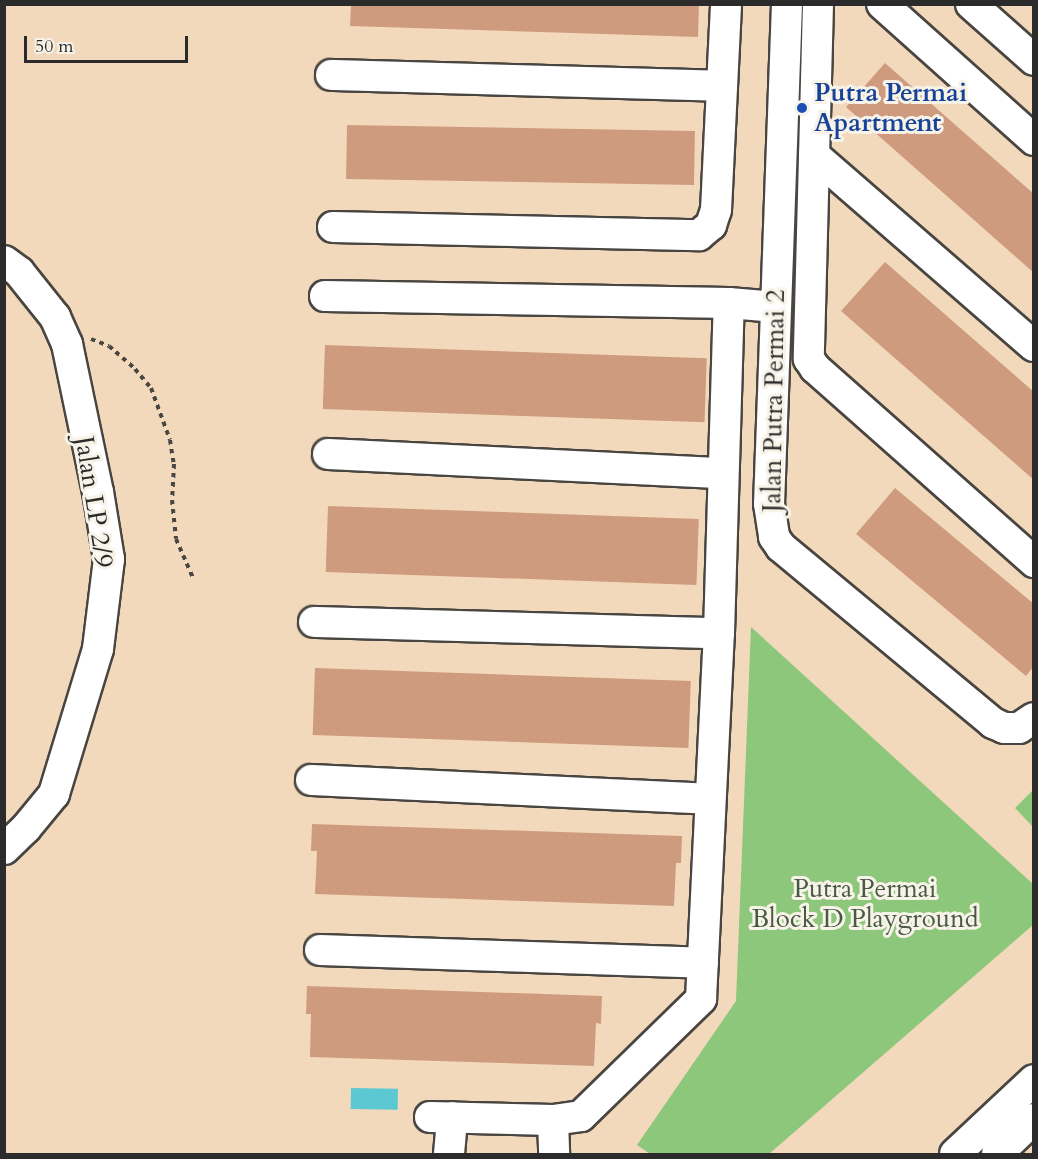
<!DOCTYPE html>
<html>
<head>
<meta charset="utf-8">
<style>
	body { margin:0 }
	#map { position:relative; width:1038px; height:1159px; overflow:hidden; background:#f3d9bb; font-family:Cardo,serif }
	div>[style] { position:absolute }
	.green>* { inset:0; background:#8dc77b }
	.water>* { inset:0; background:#5cc8d2; transform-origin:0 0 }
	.building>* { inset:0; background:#cf9b7f; transform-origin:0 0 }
	.path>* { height:4px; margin-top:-2px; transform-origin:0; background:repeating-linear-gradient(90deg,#494541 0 4.5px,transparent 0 9px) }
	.roads { filter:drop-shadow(2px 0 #494541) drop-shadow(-2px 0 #494541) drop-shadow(0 2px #494541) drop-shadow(0 -2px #494541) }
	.minor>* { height:30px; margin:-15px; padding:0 15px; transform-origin:15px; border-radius:15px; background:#fff }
	.dots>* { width:16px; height:16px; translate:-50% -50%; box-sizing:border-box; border:3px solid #f7f3e8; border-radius:50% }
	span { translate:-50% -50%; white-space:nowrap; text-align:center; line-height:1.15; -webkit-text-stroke:6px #f7f3e8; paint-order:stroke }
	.transit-label { font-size:26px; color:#164399; font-weight:700 }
	.left { translate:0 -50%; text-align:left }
	.street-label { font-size:26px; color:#2b2b2b }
	.park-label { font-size:26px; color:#485a43 }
	.frame { position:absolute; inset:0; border:6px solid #2b2b2b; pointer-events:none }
	.scale { position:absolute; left:24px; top:36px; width:164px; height:27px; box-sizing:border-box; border:3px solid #2b2b2b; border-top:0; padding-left:8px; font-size:18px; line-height:21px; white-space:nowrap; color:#2b2b2b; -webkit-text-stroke:4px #f7f3e8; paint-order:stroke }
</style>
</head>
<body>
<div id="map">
	<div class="green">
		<i style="clip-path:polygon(751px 627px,1033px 884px,1033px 925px,769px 1154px,650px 1154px,637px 1145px,736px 1001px)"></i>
		<i style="clip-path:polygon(1033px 790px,1033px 827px,1015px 808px)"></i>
	</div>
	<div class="water">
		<i style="left:351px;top:1088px;width:47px;height:21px;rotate:1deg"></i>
	</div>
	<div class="building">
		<i style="clip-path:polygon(351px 4px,699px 4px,698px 37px,350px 26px)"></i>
		<i style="clip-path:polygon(885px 63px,1034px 194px,1034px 273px,846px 107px)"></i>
		<i style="left:347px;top:125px;width:348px;height:54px;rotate:1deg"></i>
		<i style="clip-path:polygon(885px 262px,1034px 392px,1034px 480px,841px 311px)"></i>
		<i style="left:325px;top:345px;width:382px;height:64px;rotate:2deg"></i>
		<i style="clip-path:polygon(895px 488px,1034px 604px,1034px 666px,1026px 676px,856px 534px)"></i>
		<i style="left:328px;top:506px;width:371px;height:66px;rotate:2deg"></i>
		<i style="left:315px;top:668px;width:376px;height:67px;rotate:2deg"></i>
		<i style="clip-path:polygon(312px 824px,682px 836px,681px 863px,676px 863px,674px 906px,315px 894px,317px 851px,311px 851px)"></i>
		<i style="clip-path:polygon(307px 986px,602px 996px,601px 1024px,596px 1023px,594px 1066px,310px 1057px,311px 1014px,306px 1014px)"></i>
	</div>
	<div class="path">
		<i style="left:91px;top:339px;width:19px;rotate:21deg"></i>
		<i style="left:109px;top:346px;width:35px;rotate:41deg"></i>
		<i style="left:135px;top:369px;width:25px;rotate:50deg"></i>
		<i style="left:151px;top:388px;width:55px;rotate:69.9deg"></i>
		<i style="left:170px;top:440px;width:24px;rotate:81deg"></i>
		<i style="left:174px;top:464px;width:36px;rotate:93deg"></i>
		<i style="left:172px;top:500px;width:39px;rotate:84deg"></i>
		<i style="left:176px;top:539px;width:43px;rotate:66.4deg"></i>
	</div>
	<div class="roads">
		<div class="minor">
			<i style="left:787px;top:4px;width:500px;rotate:92.06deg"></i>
			<i style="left:769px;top:504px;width:33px;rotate:81deg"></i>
			<i style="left:774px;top:537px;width:12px;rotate:55deg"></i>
			<i style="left:781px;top:547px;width:276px;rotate:39.7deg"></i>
			<i style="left:993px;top:723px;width:12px;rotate:24deg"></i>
			<i style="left:1004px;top:728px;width:15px"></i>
			<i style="left:1019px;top:728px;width:18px;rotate:-34deg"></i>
			<i style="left:818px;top:4px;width:355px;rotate:91.5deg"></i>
			<i style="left:809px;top:359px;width:11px;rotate:56deg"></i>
			<i style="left:815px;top:368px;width:293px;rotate:41.5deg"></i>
			<i style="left:882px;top:4px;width:204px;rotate:41.8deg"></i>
			<i style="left:971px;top:4px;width:84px;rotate:41.6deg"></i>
			<i style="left:331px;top:75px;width:391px;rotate:1.6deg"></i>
			<i style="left:814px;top:155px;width:291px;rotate:41deg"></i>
			<i style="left:333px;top:227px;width:366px;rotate:1.3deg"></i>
			<i style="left:699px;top:235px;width:16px;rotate:-40deg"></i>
			<i style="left:711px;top:225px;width:16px;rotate:-72deg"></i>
			<i style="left:716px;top:210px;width:206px;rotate:-87.2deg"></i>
			<i style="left:4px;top:261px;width:19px;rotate:36deg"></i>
			<i style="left:19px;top:272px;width:58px;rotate:51.3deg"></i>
			<i style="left:55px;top:317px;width:30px;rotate:66deg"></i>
			<i style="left:67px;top:344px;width:151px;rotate:78.2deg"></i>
			<i style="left:98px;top:492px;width:68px;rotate:80.7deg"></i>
			<i style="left:109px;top:559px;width:91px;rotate:97deg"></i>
			<i style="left:98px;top:649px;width:152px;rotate:106.9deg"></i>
			<i style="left:54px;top:794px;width:44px;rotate:129.5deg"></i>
			<i style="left:26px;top:828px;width:30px;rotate:136deg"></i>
			<i style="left:325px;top:296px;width:404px;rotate:1deg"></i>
			<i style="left:729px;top:303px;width:47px;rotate:4.9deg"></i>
			<i style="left:328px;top:454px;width:395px;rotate:2.8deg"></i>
			<i style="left:314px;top:622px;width:405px;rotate:1.6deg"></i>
			<i style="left:311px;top:780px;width:398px;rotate:2.7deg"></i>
			<i style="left:320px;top:950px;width:383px;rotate:1.9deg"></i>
			<i style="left:430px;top:1117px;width:123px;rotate:1.4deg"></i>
			<i style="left:553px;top:1120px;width:28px;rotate:-8deg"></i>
			<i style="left:581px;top:1116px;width:168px;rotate:-44.3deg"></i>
			<i style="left:701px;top:999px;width:366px;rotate:-87.2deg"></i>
			<i style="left:719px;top:633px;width:330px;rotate:-88.3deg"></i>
			<i style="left:553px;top:1120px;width:34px;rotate:88deg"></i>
			<i style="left:449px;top:1154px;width:37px;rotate:-85deg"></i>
			<i style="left:955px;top:1154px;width:108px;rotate:-43.1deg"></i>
			<i style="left:997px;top:1154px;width:51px;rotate:-43.4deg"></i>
		</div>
	</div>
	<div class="dots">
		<i style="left:802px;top:108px;background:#1a4fb4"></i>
	</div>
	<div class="transit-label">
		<span class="left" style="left:814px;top:108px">Putra Permai<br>Apartment</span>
	</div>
	<div class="street-label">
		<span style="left:774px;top:401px;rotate:-89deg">Jalan Putra Permai 2</span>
		<span style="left:94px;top:502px;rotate:81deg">Jalan LP 2/9</span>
	</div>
	<div class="park-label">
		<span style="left:865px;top:904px">Putra Permai<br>Block D Playground</span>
	</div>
	<div class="frame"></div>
	<div class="scale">50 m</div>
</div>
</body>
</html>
